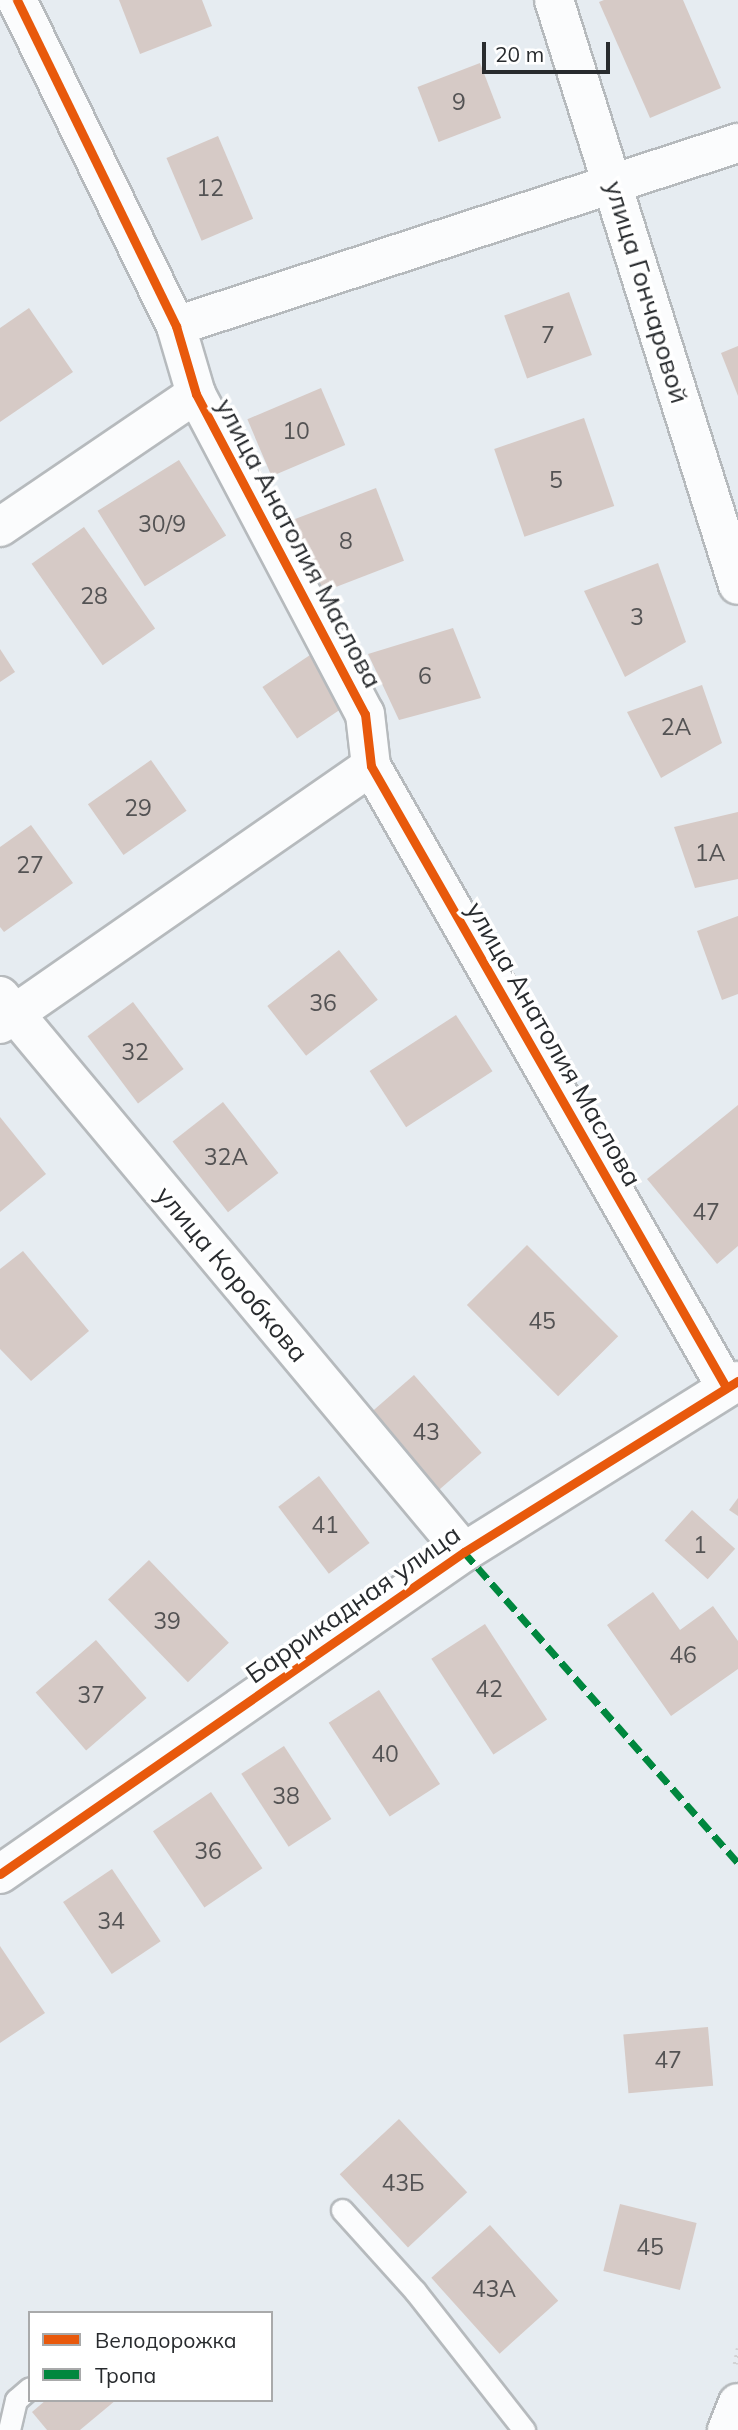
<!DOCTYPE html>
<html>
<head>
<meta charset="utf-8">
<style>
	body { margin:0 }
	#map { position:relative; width:738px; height:2430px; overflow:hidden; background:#e6ecf1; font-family:Mulish,sans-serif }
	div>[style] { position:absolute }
	.building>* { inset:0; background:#d6cac6; transform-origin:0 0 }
	.path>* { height:4.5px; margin-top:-2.25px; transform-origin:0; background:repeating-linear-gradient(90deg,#d1d2d3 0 2px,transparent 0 7px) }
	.roads { filter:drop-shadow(2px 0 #b6babd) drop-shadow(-2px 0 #b6babd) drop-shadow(0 2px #b6babd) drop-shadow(0 -2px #b6babd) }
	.service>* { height:21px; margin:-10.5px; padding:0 10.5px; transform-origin:10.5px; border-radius:10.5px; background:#fbfcfd }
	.minor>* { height:38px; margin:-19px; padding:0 19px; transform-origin:19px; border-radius:19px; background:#fbfcfd }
	.quiet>* { height:7px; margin-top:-3.5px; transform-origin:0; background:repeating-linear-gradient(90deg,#00873e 0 14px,transparent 0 21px) }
	.cycleway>* { height:9px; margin:-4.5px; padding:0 4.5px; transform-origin:4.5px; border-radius:4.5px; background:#e8590c }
	span { translate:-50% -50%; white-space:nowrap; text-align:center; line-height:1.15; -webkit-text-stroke:7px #fff; paint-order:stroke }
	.number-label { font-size:23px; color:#545354 }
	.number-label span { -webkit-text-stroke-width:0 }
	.street-label { font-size:26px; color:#282b2e }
	.legend { position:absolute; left:28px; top:2311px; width:245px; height:91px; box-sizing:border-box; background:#fff; border:2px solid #a9aaab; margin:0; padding:9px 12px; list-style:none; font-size:21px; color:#282b2e }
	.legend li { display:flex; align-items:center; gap:14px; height:35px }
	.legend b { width:35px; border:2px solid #a9aaab }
	.scale { position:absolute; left:482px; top:42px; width:128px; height:32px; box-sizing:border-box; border:4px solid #282b2e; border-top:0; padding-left:9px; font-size:21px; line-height:24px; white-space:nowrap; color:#282b2e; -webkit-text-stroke:5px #fff; paint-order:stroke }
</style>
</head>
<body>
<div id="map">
	<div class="building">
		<i style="clip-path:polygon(119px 0,202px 0,212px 26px,140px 54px)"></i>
		<i style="clip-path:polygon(604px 0,683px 0,721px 88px,650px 118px,599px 2px)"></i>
		<i style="left:480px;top:63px;width:59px;height:67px;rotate:69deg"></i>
		<i style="left:218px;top:136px;width:90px;height:56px;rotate:67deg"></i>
		<i style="left:569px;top:292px;width:67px;height:69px;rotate:70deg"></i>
		<i style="clip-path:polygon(29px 308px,73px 372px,0 422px,0 328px)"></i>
		<i style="clip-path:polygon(738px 346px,738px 396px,721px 353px)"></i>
		<i style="left:321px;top:388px;width:62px;height:80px;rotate:67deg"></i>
		<i style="left:584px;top:418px;width:93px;height:95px;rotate:71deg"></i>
		<i style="left:179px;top:460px;width:89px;height:96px;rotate:58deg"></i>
		<i style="left:376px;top:488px;width:78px;height:93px;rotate:69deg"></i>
		<i style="left:84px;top:527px;width:124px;height:64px;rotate:55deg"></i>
		<i style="clip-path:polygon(658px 563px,686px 642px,625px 677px,584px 591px)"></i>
		<i style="clip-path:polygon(453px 628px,481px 698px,399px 720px,368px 654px)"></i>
		<i style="clip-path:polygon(0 649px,15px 672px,0 682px)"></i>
		<i style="left:313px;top:653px;width:62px;height:61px;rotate:56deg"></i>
		<i style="clip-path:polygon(702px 685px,722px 743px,661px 778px,627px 712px)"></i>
		<i style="left:151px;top:760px;width:62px;height:77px;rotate:55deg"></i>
		<i style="clip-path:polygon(738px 812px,738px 879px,695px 888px,674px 827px)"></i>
		<i style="clip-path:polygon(31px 825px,73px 883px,4px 932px,0 927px,0 847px)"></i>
		<i style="clip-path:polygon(738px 916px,738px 994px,722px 1000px,697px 931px)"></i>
		<i style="left:339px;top:950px;width:63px;height:91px;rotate:52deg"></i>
		<i style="left:133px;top:1002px;width:84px;height:57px;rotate:53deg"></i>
		<i style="left:456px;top:1015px;width:67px;height:103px;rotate:57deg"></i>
		<i style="left:223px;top:1102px;width:90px;height:64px;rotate:52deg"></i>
		<i style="clip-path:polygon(738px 1105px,738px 1246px,717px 1264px,647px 1179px)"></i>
		<i style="clip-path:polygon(0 1117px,46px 1174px,0 1212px)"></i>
		<i style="left:527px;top:1245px;width:129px;height:85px;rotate:45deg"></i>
		<i style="clip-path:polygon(23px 1251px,89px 1331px,31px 1381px,0 1349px,0 1269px)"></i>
		<i style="left:414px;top:1375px;width:103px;height:57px;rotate:49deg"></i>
		<i style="left:319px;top:1476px;width:84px;height:51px;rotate:53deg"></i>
		<i style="clip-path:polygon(738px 1498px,738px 1516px,729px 1510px)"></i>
		<i style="left:692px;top:1510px;width:58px;height:41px;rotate:42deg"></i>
		<i style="left:149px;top:1560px;width:115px;height:57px;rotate:46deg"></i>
		<i style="clip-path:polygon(653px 1592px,680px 1630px,713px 1606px,738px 1641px,738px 1669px,671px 1716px,607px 1625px)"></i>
		<i style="left:485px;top:1624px;width:114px;height:64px;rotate:57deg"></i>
		<i style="left:96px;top:1640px;width:77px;height:80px;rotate:49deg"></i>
		<i style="left:379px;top:1690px;width:112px;height:60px;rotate:57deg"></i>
		<i style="left:284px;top:1746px;width:87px;height:51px;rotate:57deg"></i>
		<i style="left:211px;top:1792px;width:92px;height:70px;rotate:56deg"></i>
		<i style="left:112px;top:1869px;width:87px;height:59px;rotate:56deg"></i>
		<i style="clip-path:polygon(0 1946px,45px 2013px,0 2043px)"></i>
		<i style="left:708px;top:2027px;width:59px;height:85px;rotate:85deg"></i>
		<i style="left:399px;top:2119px;width:100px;height:81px;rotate:47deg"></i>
		<i style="left:620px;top:2204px;width:79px;height:69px;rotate:14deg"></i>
		<i style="left:490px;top:2225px;width:102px;height:79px;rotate:48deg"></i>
		<i style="clip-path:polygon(46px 2400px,116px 2400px,80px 2430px,47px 2430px,32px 2412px)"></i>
	</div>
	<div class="path">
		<i style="left:735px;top:2364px;width:16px;rotate:-79deg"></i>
	</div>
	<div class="roads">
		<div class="service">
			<i style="left:342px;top:2210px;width:109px;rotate:48deg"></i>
			<i style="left:415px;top:2291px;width:177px;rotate:51.9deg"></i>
			<i style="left:9px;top:2430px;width:31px;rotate:-77deg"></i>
			<i style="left:16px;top:2400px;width:18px;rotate:-41deg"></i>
		</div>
		<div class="minor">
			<i style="left:17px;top:0;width:363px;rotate:64deg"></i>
			<i style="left:176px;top:326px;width:71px;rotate:73.6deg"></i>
			<i style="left:196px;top:394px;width:362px;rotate:62.2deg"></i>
			<i style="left:365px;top:714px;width:52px;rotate:83.4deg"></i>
			<i style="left:371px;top:766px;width:715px;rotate:60.25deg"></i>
			<i style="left:554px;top:0;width:613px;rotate:72.54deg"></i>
			<i style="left:176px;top:326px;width:591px;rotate:-18.04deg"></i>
			<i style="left:0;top:527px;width:237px;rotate:-34.2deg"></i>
			<i style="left:0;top:996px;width:724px;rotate:50.15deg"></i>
			<i style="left:0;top:1024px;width:452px;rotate:-34.8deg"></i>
			<i style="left:0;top:1874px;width:565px;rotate:-34.76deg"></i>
			<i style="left:464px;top:1552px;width:323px;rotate:-32deg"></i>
			<i style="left:727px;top:2430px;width:29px;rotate:-68deg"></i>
		</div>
	</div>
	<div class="quiet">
		<i style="left:464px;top:1552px;width:414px;rotate:48.6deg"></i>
	</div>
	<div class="cycleway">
		<i style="left:17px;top:0;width:363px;rotate:64deg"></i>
		<i style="left:176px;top:326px;width:71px;rotate:73.6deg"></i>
		<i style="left:196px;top:394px;width:362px;rotate:62.2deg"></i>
		<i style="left:365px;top:714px;width:52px;rotate:83.4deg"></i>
		<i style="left:371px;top:766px;width:715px;rotate:60.25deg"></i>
		<i style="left:0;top:1874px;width:565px;rotate:-34.76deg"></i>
		<i style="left:464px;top:1552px;width:323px;rotate:-32deg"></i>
	</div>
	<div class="number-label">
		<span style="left:459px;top:102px">9</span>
		<span style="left:210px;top:188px">12</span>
		<span style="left:548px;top:335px">7</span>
		<span style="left:296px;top:431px">10</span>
		<span style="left:556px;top:480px">5</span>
		<span style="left:162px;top:524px">30/9</span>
		<span style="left:346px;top:541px">8</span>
		<span style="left:94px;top:596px">28</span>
		<span style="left:637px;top:617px">3</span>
		<span style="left:425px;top:676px">6</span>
		<span style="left:676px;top:727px">2А</span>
		<span style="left:138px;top:808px">29</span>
		<span style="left:710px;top:853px">1А</span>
		<span style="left:30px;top:865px">27</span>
		<span style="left:323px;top:1003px">36</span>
		<span style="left:135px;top:1052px">32</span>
		<span style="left:226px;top:1157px">32А</span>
		<span style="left:706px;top:1212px">47</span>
		<span style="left:542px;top:1321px">45</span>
		<span style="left:426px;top:1432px">43</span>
		<span style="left:325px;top:1525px">41</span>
		<span style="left:700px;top:1545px">1</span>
		<span style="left:167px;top:1621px">39</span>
		<span style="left:683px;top:1655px">46</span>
		<span style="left:489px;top:1689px">42</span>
		<span style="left:91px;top:1695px">37</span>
		<span style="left:385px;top:1754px">40</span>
		<span style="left:286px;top:1796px">38</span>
		<span style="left:208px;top:1851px">36</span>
		<span style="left:111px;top:1921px">34</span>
		<span style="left:668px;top:2060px">47</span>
		<span style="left:403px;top:2183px">43Б</span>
		<span style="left:650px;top:2247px">45</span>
		<span style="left:494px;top:2289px">43А</span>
	</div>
	<div class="street-label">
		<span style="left:647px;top:292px;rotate:73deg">улица Гончаровой</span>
		<span style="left:299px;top:543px;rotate:62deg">улица Анатолия Маслова</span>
		<span style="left:554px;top:1044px;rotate:60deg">улица Анатолия Маслова</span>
		<span style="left:232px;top:1274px;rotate:50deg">улица Коробкова</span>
		<span style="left:353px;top:1604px;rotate:-35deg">Баррикадная улица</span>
	</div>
	<ul class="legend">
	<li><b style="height:9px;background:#e8590c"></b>Велодорожка</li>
	<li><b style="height:9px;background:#00873e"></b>Тропа</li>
	</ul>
	<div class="scale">20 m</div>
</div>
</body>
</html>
